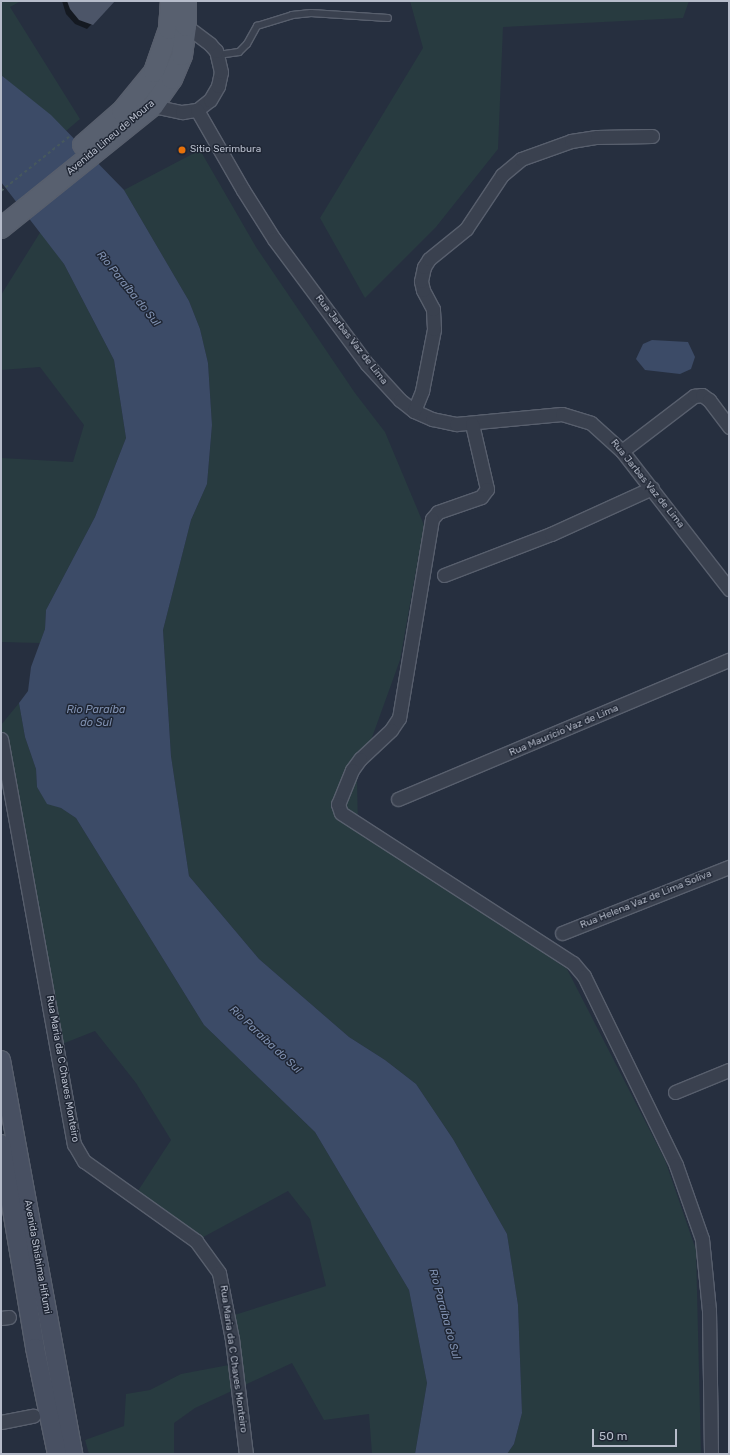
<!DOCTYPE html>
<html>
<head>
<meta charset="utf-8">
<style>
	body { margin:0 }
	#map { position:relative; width:730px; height:1455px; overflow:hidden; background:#262f3f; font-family:Rubik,sans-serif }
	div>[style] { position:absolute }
	.green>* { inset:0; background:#283b40 }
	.water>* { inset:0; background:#3c4b67 }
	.shadow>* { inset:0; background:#0007 }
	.building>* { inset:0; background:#4c5568 }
	.path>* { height:2px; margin-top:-1px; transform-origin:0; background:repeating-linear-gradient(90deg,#46585d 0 3px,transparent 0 6px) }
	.roads { filter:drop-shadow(1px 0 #585f6d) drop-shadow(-1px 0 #585f6d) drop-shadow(0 1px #585f6d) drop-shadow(0 -1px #585f6d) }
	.lane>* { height:6px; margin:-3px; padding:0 3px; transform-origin:3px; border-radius:3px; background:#3a414f }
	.street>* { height:13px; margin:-6.5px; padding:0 6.5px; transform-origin:6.5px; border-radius:6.5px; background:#3a414f }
	.secondary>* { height:18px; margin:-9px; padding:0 9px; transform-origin:9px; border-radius:9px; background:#485062 }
	.primary>* { height:20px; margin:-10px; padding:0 10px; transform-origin:10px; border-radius:10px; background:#58606f }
	.dots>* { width:11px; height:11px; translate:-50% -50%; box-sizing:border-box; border:2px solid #1f2634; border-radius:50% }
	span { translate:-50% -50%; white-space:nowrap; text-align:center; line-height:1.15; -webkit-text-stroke:3px #1f2634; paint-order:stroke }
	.street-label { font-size:10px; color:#b6bcca }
	.poi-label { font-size:10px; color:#b6bcca }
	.left { translate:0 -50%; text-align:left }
	.water-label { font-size:11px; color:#7f90b0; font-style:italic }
	.frame { position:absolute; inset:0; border:2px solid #b6bcca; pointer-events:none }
	.scale { position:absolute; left:592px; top:1429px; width:85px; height:18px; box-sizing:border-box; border:2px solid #b6bcca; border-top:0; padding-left:5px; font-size:12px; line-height:14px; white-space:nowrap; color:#b6bcca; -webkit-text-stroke:3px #1f2634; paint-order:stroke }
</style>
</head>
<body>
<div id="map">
	<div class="green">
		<i style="clip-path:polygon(1px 1px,21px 1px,10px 7px,80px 119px,66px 131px,1px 75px)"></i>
		<i style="clip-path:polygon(410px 1px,689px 1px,683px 18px,503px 27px,498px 149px,436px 227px,365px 298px,320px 218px,423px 48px)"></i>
		<i style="clip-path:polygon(200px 150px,256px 247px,355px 393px,385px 432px,424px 525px,400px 660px,357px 779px,358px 826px,567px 969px,665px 1160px,696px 1250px,701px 1454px,507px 1454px,514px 1444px,522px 1413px,518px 1305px,507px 1234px,453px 1139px,416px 1084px,385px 1060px,349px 1037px,259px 959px,189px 876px,171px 756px,163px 630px,191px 520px,207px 484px,212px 425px,208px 363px,200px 329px,189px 301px,124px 190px)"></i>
		<i style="clip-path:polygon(41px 231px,64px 264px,114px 360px,126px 438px,95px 517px,46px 610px,45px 629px,40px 643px,1px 642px,1px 458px,73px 462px,84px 425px,40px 367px,1px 370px,1px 295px)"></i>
		<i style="clip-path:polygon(19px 703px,25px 737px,36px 769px,37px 787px,47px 803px,61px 808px,76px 818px,204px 1025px,315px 1132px,409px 1290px,427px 1383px,415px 1454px,372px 1454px,369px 1414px,324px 1420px,292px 1363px,195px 1408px,174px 1423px,174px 1454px,89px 1454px,85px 1440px,124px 1426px,126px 1394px,150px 1390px,181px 1374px,234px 1364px,228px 1317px,326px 1286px,310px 1219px,288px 1191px,196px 1241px,134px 1197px,171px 1140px,136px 1083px,95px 1031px,57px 1046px,1px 739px,1px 725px)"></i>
	</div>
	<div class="water">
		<i style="clip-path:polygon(1px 75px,51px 115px,124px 190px,189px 301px,200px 329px,208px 363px,212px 425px,207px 484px,191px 520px,163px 630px,171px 756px,189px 876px,259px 959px,349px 1037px,385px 1060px,416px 1084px,453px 1139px,507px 1234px,518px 1305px,522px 1413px,514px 1444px,507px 1454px,415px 1454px,427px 1383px,409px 1290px,315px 1132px,204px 1025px,76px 818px,61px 808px,47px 804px,37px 787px,36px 769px,25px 737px,19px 703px,28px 691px,31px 667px,45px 629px,46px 610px,95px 517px,126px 438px,114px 360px,64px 264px,1px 182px)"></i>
		<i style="clip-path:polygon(652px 340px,688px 342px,695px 357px,691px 369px,680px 374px,645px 370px,636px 359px,643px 344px)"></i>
	</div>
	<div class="shadow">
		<i style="clip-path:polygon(62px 1px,114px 1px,87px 29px,75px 24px,66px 14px)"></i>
	</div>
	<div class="building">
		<i style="clip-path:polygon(67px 1px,115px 1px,93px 25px,79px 20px,70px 9px)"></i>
	</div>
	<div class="path">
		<i style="left:1px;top:191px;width:87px;rotate:-38.5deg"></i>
	</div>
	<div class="roads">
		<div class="lane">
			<i style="left:218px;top:55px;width:21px;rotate:-8deg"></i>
			<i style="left:239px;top:52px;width:11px;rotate:-45deg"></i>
			<i style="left:247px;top:44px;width:21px;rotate:-61deg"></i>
			<i style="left:257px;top:26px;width:37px;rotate:-17deg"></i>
			<i style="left:292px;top:15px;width:19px;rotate:-6deg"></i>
			<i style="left:311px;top:13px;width:77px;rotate:3.7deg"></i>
		</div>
		<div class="street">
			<i style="left:153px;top:106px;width:30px;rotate:12deg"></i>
			<i style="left:182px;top:112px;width:15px;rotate:-8deg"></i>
			<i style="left:197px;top:110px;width:16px;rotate:-38deg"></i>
			<i style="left:210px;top:100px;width:16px;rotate:-60deg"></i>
			<i style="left:218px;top:86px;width:14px;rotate:-78deg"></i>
			<i style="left:221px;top:72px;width:22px;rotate:-103deg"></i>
			<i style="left:216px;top:51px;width:9px;rotate:-131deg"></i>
			<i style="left:210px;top:44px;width:30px;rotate:-143deg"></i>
			<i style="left:197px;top:110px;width:92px;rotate:60.1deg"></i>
			<i style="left:243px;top:190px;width:58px;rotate:57.7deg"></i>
			<i style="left:274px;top:239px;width:156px;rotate:53.4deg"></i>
			<i style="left:367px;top:364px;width:49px;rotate:47.5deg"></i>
			<i style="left:400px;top:400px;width:18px;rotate:38deg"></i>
			<i style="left:414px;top:411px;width:20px;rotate:24deg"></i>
			<i style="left:432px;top:419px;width:25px;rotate:12deg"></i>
			<i style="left:456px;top:424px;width:106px;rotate:-5.4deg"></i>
			<i style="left:562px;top:414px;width:30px;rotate:17deg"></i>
			<i style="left:591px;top:423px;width:42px;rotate:42.1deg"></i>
			<i style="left:622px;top:451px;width:175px;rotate:52.2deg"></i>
			<i style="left:414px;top:411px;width:22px;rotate:-68deg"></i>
			<i style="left:422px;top:391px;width:63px;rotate:-79deg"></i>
			<i style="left:434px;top:329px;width:20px;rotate:-93deg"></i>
			<i style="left:433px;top:309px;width:21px;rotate:-118deg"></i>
			<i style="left:423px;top:290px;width:9px;rotate:-103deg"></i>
			<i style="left:421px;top:281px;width:14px;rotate:-78deg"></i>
			<i style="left:424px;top:267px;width:9px;rotate:-58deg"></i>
			<i style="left:429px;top:259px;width:48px;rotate:-39deg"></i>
			<i style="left:466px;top:229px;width:65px;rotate:-56.3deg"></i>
			<i style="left:502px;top:175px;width:25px;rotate:-40deg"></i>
			<i style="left:521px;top:159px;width:53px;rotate:-19.8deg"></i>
			<i style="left:571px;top:141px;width:26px;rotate:-9deg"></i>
			<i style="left:597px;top:137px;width:55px;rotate:-1deg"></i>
			<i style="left:472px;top:424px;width:67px;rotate:77deg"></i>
			<i style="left:487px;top:489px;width:10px;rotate:127deg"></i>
			<i style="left:481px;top:497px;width:46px;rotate:160.8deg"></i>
			<i style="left:438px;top:512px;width:9px;rotate:131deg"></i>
			<i style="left:432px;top:519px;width:202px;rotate:99.4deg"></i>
			<i style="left:399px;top:718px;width:14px;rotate:124deg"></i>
			<i style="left:391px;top:730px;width:42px;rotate:136.9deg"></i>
			<i style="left:360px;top:759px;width:14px;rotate:126deg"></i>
			<i style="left:352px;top:770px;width:37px;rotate:112deg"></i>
			<i style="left:338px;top:804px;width:9px;rotate:72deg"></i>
			<i style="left:341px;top:813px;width:276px;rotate:32.9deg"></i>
			<i style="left:573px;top:963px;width:17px;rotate:50deg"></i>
			<i style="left:584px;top:976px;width:210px;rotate:64deg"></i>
			<i style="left:676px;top:1165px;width:78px;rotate:70.6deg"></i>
			<i style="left:702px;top:1239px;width:71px;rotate:84.4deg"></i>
			<i style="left:709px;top:1310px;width:144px;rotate:89.2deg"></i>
			<i style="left:622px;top:451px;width:91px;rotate:-37.4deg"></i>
			<i style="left:694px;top:396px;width:8px;rotate:-7deg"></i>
			<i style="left:702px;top:395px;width:9px;rotate:36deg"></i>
			<i style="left:709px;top:400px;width:34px;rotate:53deg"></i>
			<i style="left:444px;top:575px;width:115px;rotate:-21deg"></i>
			<i style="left:551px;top:534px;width:111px;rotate:-24.5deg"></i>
			<i style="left:1px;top:739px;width:412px;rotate:79.8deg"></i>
			<i style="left:74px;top:1144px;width:20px;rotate:60deg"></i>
			<i style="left:84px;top:1161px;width:138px;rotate:35.5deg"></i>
			<i style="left:196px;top:1241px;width:39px;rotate:54deg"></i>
			<i style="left:219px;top:1273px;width:67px;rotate:78.9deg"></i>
			<i style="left:232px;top:1339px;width:116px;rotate:83.1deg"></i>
			<i style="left:398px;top:799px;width:359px;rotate:-22.8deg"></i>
			<i style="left:562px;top:933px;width:180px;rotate:-21.6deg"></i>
			<i style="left:675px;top:1092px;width:58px;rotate:-22.2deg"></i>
			<i style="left:1px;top:1318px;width:8px;rotate:-7deg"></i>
			<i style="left:1px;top:1422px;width:33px;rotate:-11deg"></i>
		</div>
		<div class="secondary">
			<i style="left:1px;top:1060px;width:401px;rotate:79.6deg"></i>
			<i style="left:1px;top:1144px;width:207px;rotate:80.5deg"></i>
			<i style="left:35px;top:1348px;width:108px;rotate:78.3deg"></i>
		</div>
		<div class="primary">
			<i style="left:83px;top:145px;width:52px;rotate:-41.1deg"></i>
			<i style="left:122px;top:111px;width:50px;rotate:-50.6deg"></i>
			<i style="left:154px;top:72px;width:46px;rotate:-70.8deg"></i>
			<i style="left:169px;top:29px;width:28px;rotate:-86deg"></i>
			<i style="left:1px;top:228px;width:195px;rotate:-38.8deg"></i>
			<i style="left:153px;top:106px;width:33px;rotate:-55deg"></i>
			<i style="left:172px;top:79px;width:26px;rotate:-67deg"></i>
			<i style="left:182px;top:55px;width:29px;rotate:-82deg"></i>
			<i style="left:186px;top:26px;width:25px;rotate:-90deg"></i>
		</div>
	</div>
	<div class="dots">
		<i style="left:182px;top:150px;background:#e8710a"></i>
	</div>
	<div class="street-label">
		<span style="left:111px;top:138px;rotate:-40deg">Avenida Lineu de Moura</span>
		<span style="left:351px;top:340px;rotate:52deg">Rua Jarbas Vaz de Lima</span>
		<span style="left:647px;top:484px;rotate:51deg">Rua Jarbas Vaz de Lima</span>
		<span style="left:564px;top:731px;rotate:-23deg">Rua Maurício Vaz de Lima</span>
		<span style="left:646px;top:900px;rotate:-22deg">Rua Helena Vaz de Lima Soliva</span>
		<span style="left:62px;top:1069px;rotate:80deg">Rua Maria da C Chaves Monteiro</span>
		<span style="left:37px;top:1257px;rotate:80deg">Avenida Shishima Hifumi</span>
		<span style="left:233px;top:1359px;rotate:82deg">Rua Maria da C Chaves Monteiro</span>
	</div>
	<div class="poi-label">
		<span class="left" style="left:190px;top:150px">Sitio Serimbura</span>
	</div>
	<div class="water-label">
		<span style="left:128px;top:289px;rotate:51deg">Rio Paraíba do Sul</span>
		<span style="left:96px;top:717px">Rio Paraíba<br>do Sul</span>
		<span style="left:265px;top:1040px;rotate:43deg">Rio Paraíba do Sul</span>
		<span style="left:444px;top:1314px;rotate:75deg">Rio Paraíba do Sul</span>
	</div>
	<div class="frame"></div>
	<div class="scale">50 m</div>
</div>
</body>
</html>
